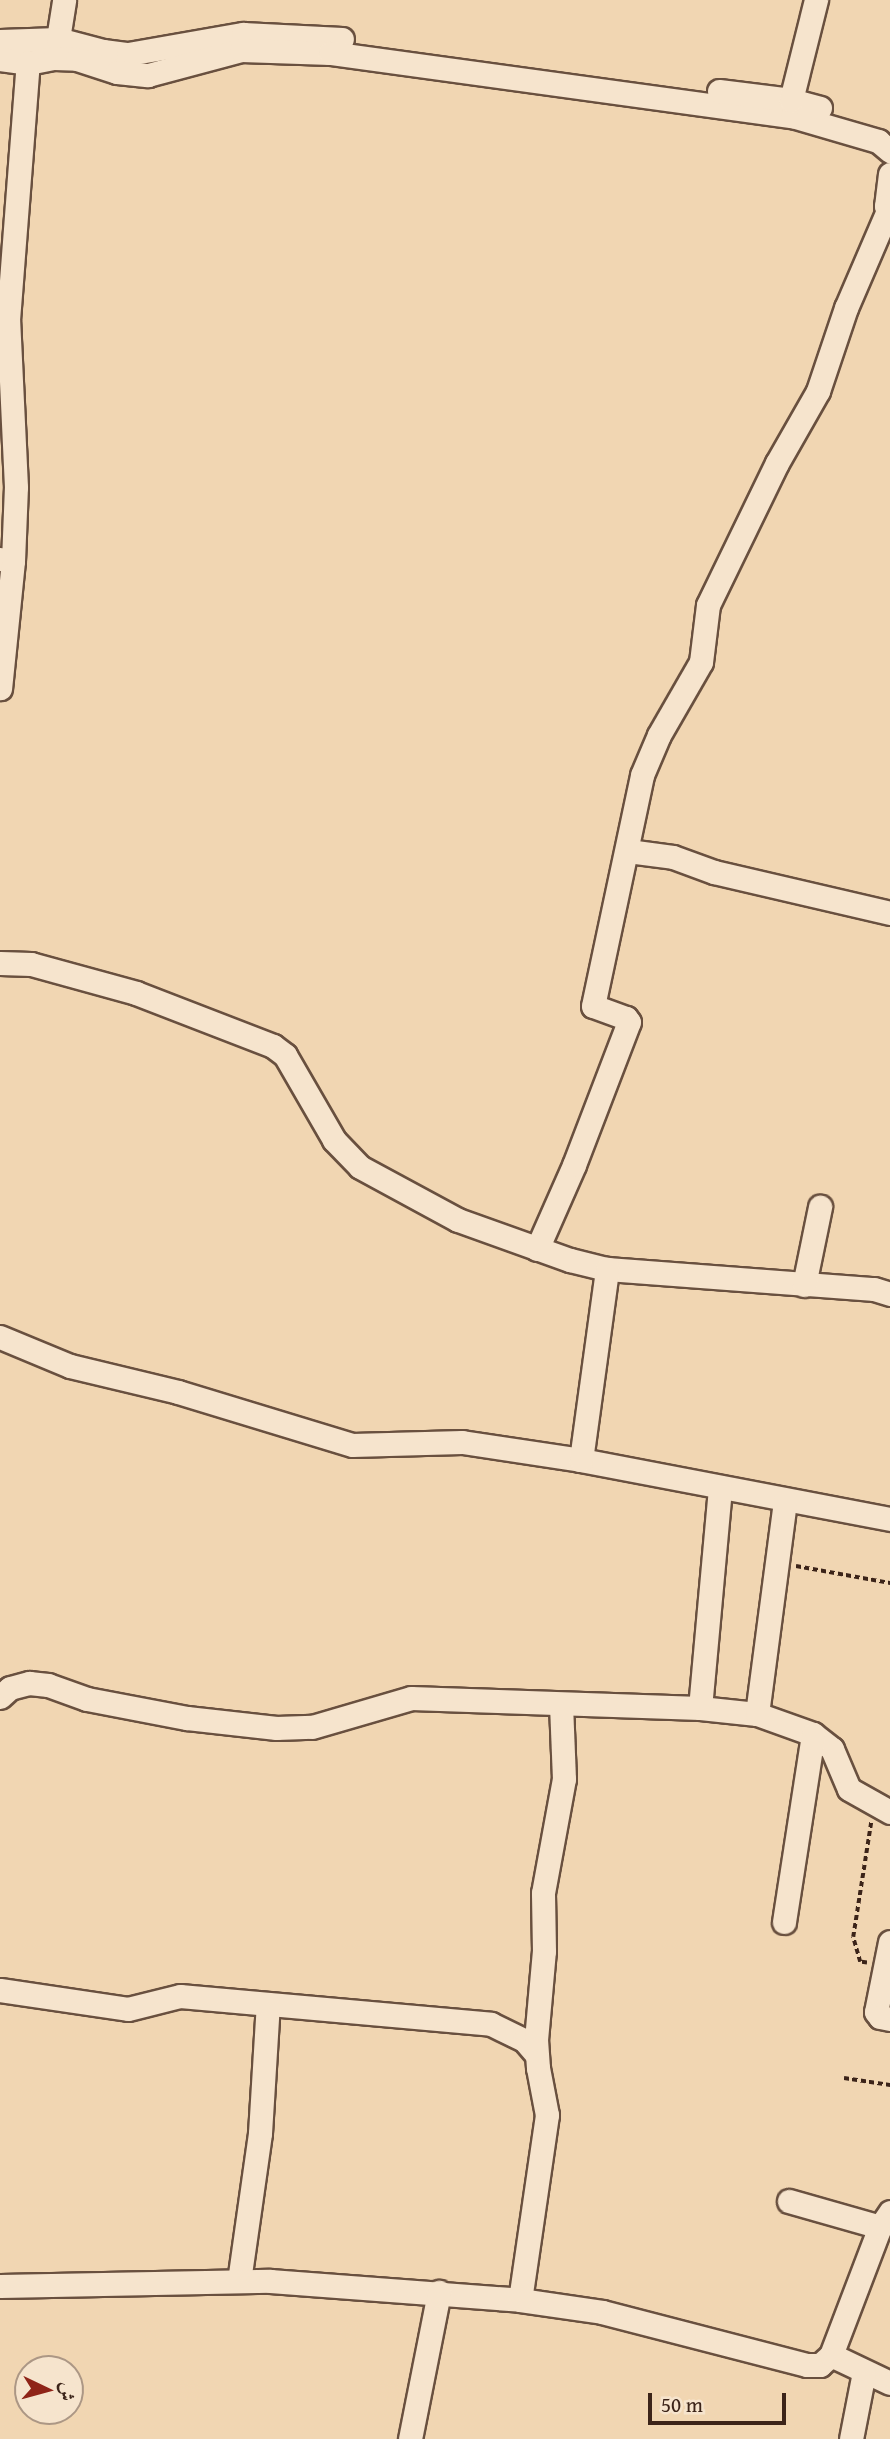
<!DOCTYPE html>
<html>
<head>
<meta charset="utf-8">
<style>
	body { margin:0 }
	#map { position:relative; width:890px; height:2439px; overflow:hidden; background:#f1d6b2; font-family:"Gentium Book Plus",Amiri,serif }
	div>[style] { position:absolute }
	.path>* { height:3.5px; margin-top:-1.75px; transform-origin:0; background:repeating-linear-gradient(90deg,#3c2419 0 5px,transparent 0 8.5px) }
	.roads { filter:drop-shadow(2px 0 #69503f) drop-shadow(-2px 0 #69503f) drop-shadow(0 2px #69503f) drop-shadow(0 -2px #69503f) }
	.minor>* { height:23px; margin:-11.5px; padding:0 11.5px; transform-origin:11.5px; border-radius:11.5px; background:#f6e4cd }
	span { translate:-50% -50%; white-space:nowrap; text-align:center; line-height:1.15; -webkit-text-stroke:5px #f6e4cd; paint-order:stroke }
	.north { position:absolute; left:14px; top:2355px; width:70px; height:70px; box-sizing:border-box; background:#f6e4cd; border:2px solid #ac9785; border-radius:50%; rotate:95deg; font-size:19px; font-weight:700; line-height:28px; text-align:center; color:#3c2419 }
	.north::after { content:''; display:block; margin:auto; width:24px; height:32px; background:#8f2418; clip-path:polygon(50% 0,100% 100%,50% 72%,0 100%) }
	.scale { position:absolute; left:648px; top:2393px; width:138px; height:32px; box-sizing:border-box; border:4px solid #3c2419; border-top:0; padding-left:9px; font-size:21px; line-height:24px; white-space:nowrap; color:#3c2419; -webkit-text-stroke:5px #f6e4cd; paint-order:stroke }
</style>
</head>
<body>
<div id="map">
	<div class="path">
		<i style="left:796px;top:1566px;width:96px;rotate:10.3deg"></i>
		<i style="left:867px;top:1963px;width:7px;rotate:-172deg"></i>
		<i style="left:860px;top:1962px;width:26px;rotate:-106deg"></i>
		<i style="left:853px;top:1937px;width:116px;rotate:-81.1deg"></i>
		<i style="left:844px;top:2078px;width:47px;rotate:8.7deg"></i>
	</div>
	<div class="roads">
		<div class="minor">
			<i style="left:58px;top:39px;width:39px;rotate:-81deg"></i>
			<i style="left:0;top:41px;width:58px;rotate:-2deg"></i>
			<i style="left:58px;top:39px;width:47px;rotate:14.9deg"></i>
			<i style="left:103px;top:51px;width:25px;rotate:7deg"></i>
			<i style="left:128px;top:54px;width:117px;rotate:-9.9deg"></i>
			<i style="left:243px;top:34px;width:99px;rotate:2.9deg"></i>
			<i style="left:0;top:59px;width:28px;rotate:8deg"></i>
			<i style="left:28px;top:63px;width:26px;rotate:-11deg"></i>
			<i style="left:54px;top:58px;width:23px;rotate:2deg"></i>
			<i style="left:77px;top:59px;width:42px;rotate:18deg"></i>
			<i style="left:117px;top:72px;width:31px;rotate:6deg"></i>
			<i style="left:148px;top:75px;width:96px;rotate:-15deg"></i>
			<i style="left:241px;top:50px;width:89px;rotate:1.9deg"></i>
			<i style="left:330px;top:53px;width:466px;rotate:7.8deg"></i>
			<i style="left:792px;top:116px;width:90px;rotate:16.2deg"></i>
			<i style="left:878px;top:141px;width:16px;rotate:40deg"></i>
			<i style="left:719px;top:91px;width:73px;rotate:7.1deg"></i>
			<i style="left:791px;top:100px;width:30px;rotate:15deg"></i>
			<i style="left:791px;top:100px;width:103px;rotate:-76deg"></i>
			<i style="left:890px;top:174px;width:32px;rotate:97deg"></i>
			<i style="left:886px;top:206px;width:16px;rotate:75deg"></i>
			<i style="left:0;top:559px;width:13px;rotate:9deg"></i>
			<i style="left:13px;top:561px;width:128px;rotate:95.8deg"></i>
			<i style="left:13px;top:561px;width:74px;rotate:-87.7deg"></i>
			<i style="left:16px;top:487px;width:167px;rotate:-92.7deg"></i>
			<i style="left:8px;top:320px;width:258px;rotate:-85.6deg"></i>
			<i style="left:628px;top:851px;width:45px;rotate:7.6deg"></i>
			<i style="left:673px;top:857px;width:44px;rotate:20.1deg"></i>
			<i style="left:714px;top:872px;width:181px;rotate:13.1deg"></i>
			<i style="left:0;top:963px;width:31px;rotate:2deg"></i>
			<i style="left:31px;top:964px;width:109px;rotate:15.4deg"></i>
			<i style="left:136px;top:993px;width:147px;rotate:21.1deg"></i>
			<i style="left:273px;top:1046px;width:15px;rotate:37deg"></i>
			<i style="left:285px;top:1055px;width:98px;rotate:60deg"></i>
			<i style="left:334px;top:1140px;width:37px;rotate:46deg"></i>
			<i style="left:360px;top:1167px;width:111px;rotate:28.4deg"></i>
			<i style="left:458px;top:1220px;width:119px;rotate:19.7deg"></i>
			<i style="left:570px;top:1260px;width:38px;rotate:14deg"></i>
			<i style="left:607px;top:1269px;width:268px;rotate:4.3deg"></i>
			<i style="left:874px;top:1289px;width:17px;rotate:17deg"></i>
			<i style="left:537px;top:1249px;width:92px;rotate:-66.2deg"></i>
			<i style="left:574px;top:1165px;width:153px;rotate:-69deg"></i>
			<i style="left:629px;top:1022px;width:5px;rotate:-127deg"></i>
			<i style="left:626px;top:1018px;width:35px;rotate:-160deg"></i>
			<i style="left:593px;top:1006px;width:236px;rotate:-78deg"></i>
			<i style="left:642px;top:775px;width:43px;rotate:-67deg"></i>
			<i style="left:659px;top:735px;width:84px;rotate:-60.1deg"></i>
			<i style="left:701px;top:662px;width:57px;rotate:-83deg"></i>
			<i style="left:708px;top:605px;width:158px;rotate:-64.1deg"></i>
			<i style="left:777px;top:463px;width:83px;rotate:-60.3deg"></i>
			<i style="left:818px;top:391px;width:88px;rotate:-71.4deg"></i>
			<i style="left:846px;top:308px;width:101px;rotate:-66.7deg"></i>
			<i style="left:804px;top:1285px;width:80px;rotate:-78.4deg"></i>
			<i style="left:0;top:1337px;width:76px;rotate:22.5deg"></i>
			<i style="left:70px;top:1366px;width:111px;rotate:13.5deg"></i>
			<i style="left:178px;top:1392px;width:182px;rotate:16.9deg"></i>
			<i style="left:352px;top:1445px;width:110px;rotate:-1.6deg"></i>
			<i style="left:462px;top:1442px;width:120px;rotate:8.6deg"></i>
			<i style="left:581px;top:1460px;width:315px;rotate:10.8deg"></i>
			<i style="left:581px;top:1460px;width:193px;rotate:-82.2deg"></i>
			<i style="left:0;top:1697px;width:13px;rotate:-42deg"></i>
			<i style="left:10px;top:1688px;width:20px;rotate:-15deg"></i>
			<i style="left:29px;top:1683px;width:19px;rotate:6deg"></i>
			<i style="left:48px;top:1685px;width:41px;rotate:19.7deg"></i>
			<i style="left:87px;top:1699px;width:102px;rotate:10.8deg"></i>
			<i style="left:187px;top:1718px;width:90px;rotate:6.4deg"></i>
			<i style="left:276px;top:1728px;width:36px;rotate:-2deg"></i>
			<i style="left:312px;top:1727px;width:103px;rotate:-16.3deg"></i>
			<i style="left:411px;top:1698px;width:289px;rotate:2deg"></i>
			<i style="left:700px;top:1708px;width:57px;rotate:6deg"></i>
			<i style="left:757px;top:1714px;width:59px;rotate:19.7deg"></i>
			<i style="left:813px;top:1734px;width:24px;rotate:38deg"></i>
			<i style="left:832px;top:1749px;width:43px;rotate:67deg"></i>
			<i style="left:849px;top:1789px;width:47px;rotate:29.3deg"></i>
			<i style="left:700px;top:1708px;width:222px;rotate:-84.8deg"></i>
			<i style="left:757px;top:1714px;width:216px;rotate:-82.5deg"></i>
			<i style="left:784px;top:1922px;width:190px;rotate:-81.2deg"></i>
			<i style="left:890px;top:1942px;width:71px;rotate:101.3deg"></i>
			<i style="left:876px;top:2012px;width:6px;rotate:51deg"></i>
			<i style="left:880px;top:2017px;width:10px;rotate:11deg"></i>
			<i style="left:0;top:1990px;width:129px;rotate:8.4deg"></i>
			<i style="left:128px;top:2009px;width:54px;rotate:-14deg"></i>
			<i style="left:180px;top:1996px;width:312px;rotate:5.1deg"></i>
			<i style="left:491px;top:2024px;width:37px;rotate:26deg"></i>
			<i style="left:524px;top:2040px;width:18px;rotate:49deg"></i>
			<i style="left:789px;top:2201px;width:95px;rotate:15.9deg"></i>
			<i style="left:239px;top:2281px;width:149px;rotate:-81.9deg"></i>
			<i style="left:260px;top:2133px;width:129px;rotate:-86.5deg"></i>
			<i style="left:0;top:2286px;width:270px;rotate:-1.1deg"></i>
			<i style="left:270px;top:2281px;width:251px;rotate:4.3deg"></i>
			<i style="left:520px;top:2300px;width:83px;rotate:8.3deg"></i>
			<i style="left:602px;top:2312px;width:212px;rotate:14.5deg"></i>
			<i style="left:807px;top:2365px;width:13px"></i>
			<i style="left:820px;top:2365px;width:15px;rotate:-42deg"></i>
			<i style="left:831px;top:2355px;width:65px;rotate:25.4deg"></i>
			<i style="left:520px;top:2300px;width:187px;rotate:-81.7deg"></i>
			<i style="left:547px;top:2115px;width:48px;rotate:-100.8deg"></i>
			<i style="left:538px;top:2068px;width:28px;rotate:-94deg"></i>
			<i style="left:536px;top:2040px;width:89px;rotate:-84.9deg"></i>
			<i style="left:544px;top:1951px;width:58px;rotate:-91deg"></i>
			<i style="left:543px;top:1893px;width:116px;rotate:-79.6deg"></i>
			<i style="left:564px;top:1779px;width:75px;rotate:-92.3deg"></i>
			<i style="left:831px;top:2355px;width:137px;rotate:-69.1deg"></i>
			<i style="left:880px;top:2227px;width:18px;rotate:-56deg"></i>
			<i style="left:410px;top:2439px;width:150px;rotate:-78.8deg"></i>
			<i style="left:851px;top:2439px;width:68px;rotate:-79deg"></i>
		</div>
	</div>
	<div class="north">ش</div>
	<div class="scale">50 m</div>
</div>
</body>
</html>
